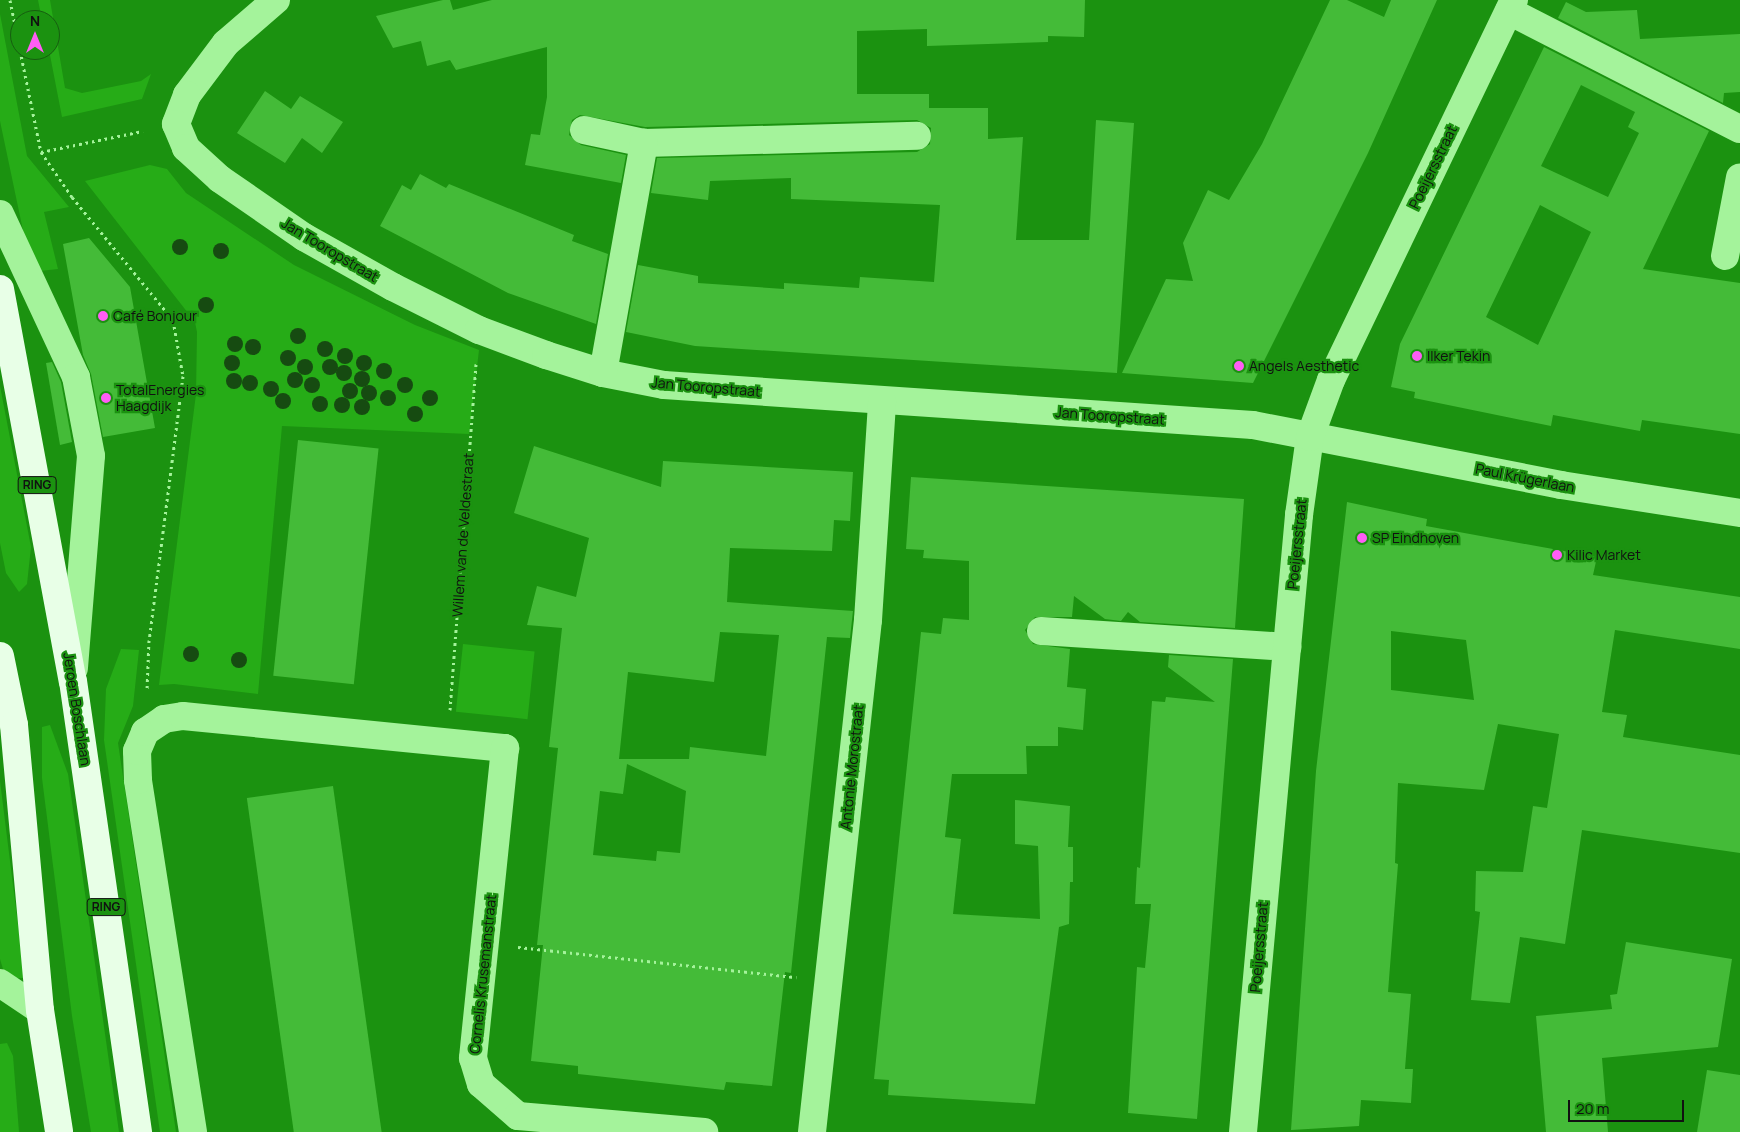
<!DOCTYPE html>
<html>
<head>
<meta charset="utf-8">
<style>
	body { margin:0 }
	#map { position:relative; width:1740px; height:1132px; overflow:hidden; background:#1b9210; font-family:Manrope,sans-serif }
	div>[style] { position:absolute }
	.green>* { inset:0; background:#26ac17; transform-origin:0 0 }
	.building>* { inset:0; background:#44bb38; transform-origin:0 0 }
	.path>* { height:3px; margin-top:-1.5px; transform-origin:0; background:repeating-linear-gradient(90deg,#a4f39b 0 2.5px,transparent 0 6.5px) }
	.minor>* { height:28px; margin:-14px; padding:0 14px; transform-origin:14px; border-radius:14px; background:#a4f39b }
	.major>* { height:28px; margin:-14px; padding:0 14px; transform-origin:14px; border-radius:14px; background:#e8ffe7 }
	.trees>* { width:16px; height:16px; margin:-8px; border-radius:50%; background:#164b11 }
	.dots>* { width:14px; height:14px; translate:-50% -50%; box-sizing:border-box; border:2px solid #1b9210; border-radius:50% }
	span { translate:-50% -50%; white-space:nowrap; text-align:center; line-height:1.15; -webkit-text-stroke:4.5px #1b9210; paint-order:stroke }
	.shield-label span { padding:1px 4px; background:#1b9210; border:1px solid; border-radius:4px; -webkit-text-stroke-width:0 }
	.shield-label { font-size:12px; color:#111; font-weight:700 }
	.street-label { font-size:14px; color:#111 }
	.poi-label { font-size:14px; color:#111 }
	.left { translate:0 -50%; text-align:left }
	.north { position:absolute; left:10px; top:10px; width:50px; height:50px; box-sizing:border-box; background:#1b9210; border:1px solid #175e10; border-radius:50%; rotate:0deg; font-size:14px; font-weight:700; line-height:20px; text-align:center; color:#111 }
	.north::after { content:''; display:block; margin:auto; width:18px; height:22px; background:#ff5df5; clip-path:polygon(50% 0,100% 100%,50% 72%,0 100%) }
	.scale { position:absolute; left:1568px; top:1100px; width:116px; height:22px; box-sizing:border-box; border:2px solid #111; border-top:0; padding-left:6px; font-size:15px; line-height:18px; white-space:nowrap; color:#111; -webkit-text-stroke:4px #1b9210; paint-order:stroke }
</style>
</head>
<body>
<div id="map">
	<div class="green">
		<i style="clip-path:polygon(38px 0,50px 0,65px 88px,82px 93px,141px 81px,151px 74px,142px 99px,62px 117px,49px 50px,50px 20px,42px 20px)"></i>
		<i style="clip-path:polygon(0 14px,27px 156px,69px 207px,44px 212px,58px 269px,40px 271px,29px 259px,0 121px)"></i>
		<i style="clip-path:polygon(150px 165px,167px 169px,186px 193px,294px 265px,415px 325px,479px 350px,469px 434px,282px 426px,258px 694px,174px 684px,159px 685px,196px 394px,197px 332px,195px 322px,85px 181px)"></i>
		<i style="clip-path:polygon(0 386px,31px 547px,27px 584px,19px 592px,6px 573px,0 543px)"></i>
		<i style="left:463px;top:644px;width:72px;height:68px;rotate:6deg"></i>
		<i style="clip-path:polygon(121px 649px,139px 650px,133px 706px,118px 743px,176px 1132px,160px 1132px,104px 740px,106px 689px)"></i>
		<i style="clip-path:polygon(50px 725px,68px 774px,119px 1132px,91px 1132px,72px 1016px,42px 778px,42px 727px)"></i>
		<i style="clip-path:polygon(0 781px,24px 973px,23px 978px,6px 979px,0 959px)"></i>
		<i style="clip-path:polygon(7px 1043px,13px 1056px,19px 1132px,0 1132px,0 1044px)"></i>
	</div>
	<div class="building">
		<i style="clip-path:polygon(443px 0,450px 0,453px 10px,492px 0,1085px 0,1084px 37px,1048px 36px,1048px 42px,927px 46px,927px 29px,857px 31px,857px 94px,929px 94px,929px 108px,988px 108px,988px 139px,1023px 137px,1016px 240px,1089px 240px,1096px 120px,1134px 123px,1117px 373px,695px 346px,626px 332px,638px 265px,698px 276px,698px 283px,784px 289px,784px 283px,859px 288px,860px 277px,934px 282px,940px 205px,791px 199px,791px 178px,710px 181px,708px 200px,651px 193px,657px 158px,917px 152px,930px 144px,931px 128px,917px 120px,645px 127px,580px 115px,572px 120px,569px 135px,581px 145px,626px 155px,621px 183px,525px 165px,531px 134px,540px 135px,547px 97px,547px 47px,456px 70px,450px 60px,427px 66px,421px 41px,393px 48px,376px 16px)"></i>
		<i style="clip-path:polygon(1330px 0,1347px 0,1384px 17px,1391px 0,1437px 0,1368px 153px,1253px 383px,1122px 373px,1166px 279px,1193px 281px,1183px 243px,1208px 190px,1229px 200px,1262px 144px)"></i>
		<i style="clip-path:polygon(1566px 2px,1586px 12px,1637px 10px,1640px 39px,1740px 34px,1740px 92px,1724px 93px,1723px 103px,1558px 18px)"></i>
		<i style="clip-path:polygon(evenodd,1544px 47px,1709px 131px,1643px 269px,1740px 283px,1740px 434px,1642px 420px,1640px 431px,1553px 415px,1551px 426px,1414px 398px,1415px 392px,1391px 387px,1400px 344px,1544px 47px,1581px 85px,1635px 112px,1628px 127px,1639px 133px,1608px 197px,1541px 166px,1581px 85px,1544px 47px,1540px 205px,1591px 232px,1538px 345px,1486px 317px,1540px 205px)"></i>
		<i style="clip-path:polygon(265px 91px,291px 109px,300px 96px,343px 122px,322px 153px,302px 138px,285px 163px,237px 133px)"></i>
		<i style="clip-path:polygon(420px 174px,446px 188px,449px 184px,574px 235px,572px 241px,608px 254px,596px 324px,508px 293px,380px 226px,402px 185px,411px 190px)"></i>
		<i style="clip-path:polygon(89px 238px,130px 287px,155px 428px,103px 437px,91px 374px,83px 355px,63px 244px)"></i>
		<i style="clip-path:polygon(52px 362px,61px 382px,72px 442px,60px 445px,46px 363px)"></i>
		<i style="left:298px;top:440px;width:81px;height:237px;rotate:6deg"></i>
		<i style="clip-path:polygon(evenodd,534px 446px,661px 487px,663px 461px,853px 472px,850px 521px,834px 520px,832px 551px,730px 548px,727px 602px,853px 611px,850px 638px,827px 637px,791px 973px,785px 972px,772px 1086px,726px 1082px,724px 1090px,687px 1086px,578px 1074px,578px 1066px,531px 1061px,543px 945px,537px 945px,558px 748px,549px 747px,562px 628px,527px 625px,537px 586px,576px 597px,589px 538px,514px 513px,534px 446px,720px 632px,779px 635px,766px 756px,690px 747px,689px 759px,619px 759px,628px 672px,714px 682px,720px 632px,534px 446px,627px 764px,686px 791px,680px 853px,657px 851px,656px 861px,593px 855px,600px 791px,623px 794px,627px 764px)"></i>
		<i style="clip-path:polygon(911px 477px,1244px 499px,1235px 628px,1140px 622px,1128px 612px,1121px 621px,1105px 619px,1074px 596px,1072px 617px,1035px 617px,1025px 630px,1033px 644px,1070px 649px,1067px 687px,1086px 689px,1083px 730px,1058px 727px,1058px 746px,1026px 746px,1027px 774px,952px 774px,945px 837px,961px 839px,953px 914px,1040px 919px,1038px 846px,1015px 844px,1015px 800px,1070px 806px,1068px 847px,1073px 847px,1073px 882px,1070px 882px,1069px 924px,1059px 927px,1035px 1104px,888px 1095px,889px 1080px,874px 1079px,921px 632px,941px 634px,943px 618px,969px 620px,969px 561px,923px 558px,924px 550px,906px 549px)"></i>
		<i style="clip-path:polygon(evenodd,1347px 502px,1427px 519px,1426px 526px,1597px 557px,1593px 575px,1740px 597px,1740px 649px,1615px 630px,1602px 712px,1627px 715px,1623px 737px,1740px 755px,1740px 853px,1582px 830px,1565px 944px,1520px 937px,1510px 1003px,1471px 1000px,1480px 912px,1475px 911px,1476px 871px,1523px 872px,1533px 806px,1547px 808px,1559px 734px,1498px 724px,1484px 790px,1398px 783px,1395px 863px,1398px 864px,1388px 992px,1411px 994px,1405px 1069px,1413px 1069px,1411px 1103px,1361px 1100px,1359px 1126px,1291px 1130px,1316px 771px,1347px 502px,1391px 631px,1466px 640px,1474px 700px,1391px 690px,1391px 631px)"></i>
		<i style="clip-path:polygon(1169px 655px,1233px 659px,1197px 1119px,1128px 1113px,1137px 967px,1145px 968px,1151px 904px,1135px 904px,1137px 867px,1140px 868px,1152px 701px,1165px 702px,1166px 697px,1215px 702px,1168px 667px)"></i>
		<i style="left:333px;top:786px;width:350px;height:87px;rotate:82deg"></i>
		<i style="clip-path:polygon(1626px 942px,1732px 959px,1718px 1047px,1602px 1058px,1608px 1132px,1546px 1132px,1536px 1016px,1612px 1009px,1610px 995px,1617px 994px)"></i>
		<i style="clip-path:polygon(1707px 1070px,1740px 1075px,1740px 1132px,1697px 1132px)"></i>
	</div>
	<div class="path">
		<i style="left:10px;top:0;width:51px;rotate:78.7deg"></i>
		<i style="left:20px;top:50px;width:104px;rotate:78.4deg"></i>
		<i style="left:41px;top:152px;width:55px;rotate:55.4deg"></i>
		<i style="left:72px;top:197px;width:159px;rotate:50.6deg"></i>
		<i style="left:173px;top:320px;width:57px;rotate:79.9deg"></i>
		<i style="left:183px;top:376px;width:266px;rotate:97.3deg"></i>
		<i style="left:149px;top:640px;width:49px;rotate:92.3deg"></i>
		<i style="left:41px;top:152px;width:104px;rotate:-11.6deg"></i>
		<i style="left:450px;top:710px;width:347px;rotate:-85.7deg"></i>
		<i style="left:518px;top:947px;width:280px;rotate:6.2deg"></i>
	</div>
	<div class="minor">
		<i style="left:276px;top:0;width:66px;rotate:139.3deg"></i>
		<i style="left:226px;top:43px;width:65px;rotate:126.9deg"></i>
		<i style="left:187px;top:95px;width:31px;rotate:111deg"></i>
		<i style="left:176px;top:124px;width:26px;rotate:67deg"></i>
		<i style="left:186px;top:148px;width:46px;rotate:42.4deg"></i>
		<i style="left:220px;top:179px;width:102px;rotate:34.6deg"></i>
		<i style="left:304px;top:237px;width:102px;rotate:29.3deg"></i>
		<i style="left:393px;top:287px;width:96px;rotate:26.6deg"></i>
		<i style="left:479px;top:330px;width:72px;rotate:20.5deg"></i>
		<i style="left:546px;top:355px;width:60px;rotate:17.5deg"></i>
		<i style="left:603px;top:373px;width:62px;rotate:11.1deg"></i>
		<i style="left:664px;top:385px;width:590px;rotate:3.89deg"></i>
		<i style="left:1253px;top:425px;width:314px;rotate:11deg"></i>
		<i style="left:1561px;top:485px;width:181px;rotate:8.9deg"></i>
		<i style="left:1509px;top:11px;width:259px;rotate:27.1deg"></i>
		<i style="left:584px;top:130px;width:61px;rotate:12.2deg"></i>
		<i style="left:644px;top:143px;width:273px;rotate:-1.5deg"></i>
		<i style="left:0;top:214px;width:180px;rotate:65deg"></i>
		<i style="left:76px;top:377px;width:80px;rotate:79.2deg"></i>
		<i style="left:91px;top:456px;width:213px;rotate:94.6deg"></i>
		<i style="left:1725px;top:256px;width:80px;rotate:-79.2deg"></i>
		<i style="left:603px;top:373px;width:234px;rotate:-79.9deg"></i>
		<i style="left:1041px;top:631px;width:247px;rotate:3.7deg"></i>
		<i style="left:0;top:983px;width:48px;rotate:34deg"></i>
		<i style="left:193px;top:1132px;width:356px;rotate:-98.9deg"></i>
		<i style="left:138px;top:780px;width:29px;rotate:-92deg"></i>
		<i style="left:137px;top:751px;width:21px;rotate:-67deg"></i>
		<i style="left:145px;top:732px;width:23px;rotate:-34deg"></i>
		<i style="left:164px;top:719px;width:19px;rotate:-9deg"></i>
		<i style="left:183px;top:716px;width:324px;rotate:5.7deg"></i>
		<i style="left:505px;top:748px;width:312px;rotate:95.9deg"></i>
		<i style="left:473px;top:1058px;width:27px;rotate:73deg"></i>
		<i style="left:481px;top:1084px;width:49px;rotate:40.9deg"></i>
		<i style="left:518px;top:1116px;width:187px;rotate:4.9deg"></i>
		<i style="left:812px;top:1132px;width:515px;rotate:-83.76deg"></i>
		<i style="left:868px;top:620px;width:219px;rotate:-86.3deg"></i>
		<i style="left:1243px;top:1132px;width:620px;rotate:-84.81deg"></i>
		<i style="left:1299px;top:515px;width:79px;rotate:-82deg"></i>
		<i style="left:1310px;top:437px;width:61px;rotate:-69.8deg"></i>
		<i style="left:1331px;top:380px;width:422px;rotate:-64.3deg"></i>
	</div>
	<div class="major">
		<i style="left:0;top:289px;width:399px;rotate:79.5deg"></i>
		<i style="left:73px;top:681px;width:456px;rotate:81.8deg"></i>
		<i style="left:0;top:656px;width:70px;rotate:78.5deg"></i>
		<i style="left:14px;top:725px;width:286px;rotate:84.8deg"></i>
		<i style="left:40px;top:1010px;width:123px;rotate:81.1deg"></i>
	</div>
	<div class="trees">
		<i style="left:180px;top:247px"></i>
		<i style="left:221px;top:251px"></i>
		<i style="left:206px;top:305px"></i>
		<i style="left:298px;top:336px"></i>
		<i style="left:235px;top:344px"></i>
		<i style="left:253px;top:347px"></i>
		<i style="left:325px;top:349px"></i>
		<i style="left:345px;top:356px"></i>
		<i style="left:288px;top:358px"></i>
		<i style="left:232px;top:363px"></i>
		<i style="left:364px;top:363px"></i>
		<i style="left:305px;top:367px"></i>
		<i style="left:330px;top:367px"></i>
		<i style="left:384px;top:371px"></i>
		<i style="left:344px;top:373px"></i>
		<i style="left:362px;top:379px"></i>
		<i style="left:295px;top:380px"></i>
		<i style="left:234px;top:381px"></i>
		<i style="left:250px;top:383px"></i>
		<i style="left:312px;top:385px"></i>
		<i style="left:405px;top:385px"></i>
		<i style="left:271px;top:389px"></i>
		<i style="left:350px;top:391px"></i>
		<i style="left:369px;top:393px"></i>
		<i style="left:388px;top:398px"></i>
		<i style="left:430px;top:398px"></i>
		<i style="left:283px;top:401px"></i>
		<i style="left:320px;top:404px"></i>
		<i style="left:342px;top:405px"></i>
		<i style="left:362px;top:407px"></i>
		<i style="left:415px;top:414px"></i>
		<i style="left:191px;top:654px"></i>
		<i style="left:239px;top:660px"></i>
	</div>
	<div class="dots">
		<i style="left:103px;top:316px;background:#ff5df5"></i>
		<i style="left:1417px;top:356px;background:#ff5df5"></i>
		<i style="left:1239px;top:366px;background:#ff5df5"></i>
		<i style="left:106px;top:398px;background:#ff5df5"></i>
		<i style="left:1362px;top:538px;background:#ff5df5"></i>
		<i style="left:1557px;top:555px;background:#ff5df5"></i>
	</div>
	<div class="shield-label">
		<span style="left:37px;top:485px">RING</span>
		<span style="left:106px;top:907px">RING</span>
	</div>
	<div class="street-label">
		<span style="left:1433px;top:167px;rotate:-64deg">Poeijersstraat</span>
		<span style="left:330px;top:250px;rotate:31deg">Jan Tooropstraat</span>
		<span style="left:706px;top:387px;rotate:5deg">Jan Tooropstraat</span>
		<span style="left:1110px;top:416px;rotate:4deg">Jan Tooropstraat</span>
		<span style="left:1525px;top:478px;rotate:11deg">Paul Krügerlaan</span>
		<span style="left:463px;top:535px;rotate:-86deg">Willem van de Veldestraat</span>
		<span style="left:1297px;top:544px;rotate:-84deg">Poeijersstraat</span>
		<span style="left:77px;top:709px;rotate:81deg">Jeroen Boschlaan</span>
		<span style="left:852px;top:767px;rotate:-84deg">Antonie Morostraat</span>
		<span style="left:1259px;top:947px;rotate:-85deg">Poeijersstraat</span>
		<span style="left:483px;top:974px;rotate:-84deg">Cornelis Krusemanstraat</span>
	</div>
	<div class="poi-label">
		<span class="left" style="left:113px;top:316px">Café Bonjour</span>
		<span class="left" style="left:1427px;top:356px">Ilker Tekin</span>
		<span class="left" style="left:1249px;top:366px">Angels Aesthetic</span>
		<span class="left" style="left:116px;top:398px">TotalEnergies<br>Haagdijk</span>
		<span class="left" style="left:1372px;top:538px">SP Eindhoven</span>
		<span class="left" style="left:1567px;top:555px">Kilic Market</span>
	</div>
	<div class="north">N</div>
	<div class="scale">20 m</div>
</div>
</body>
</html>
